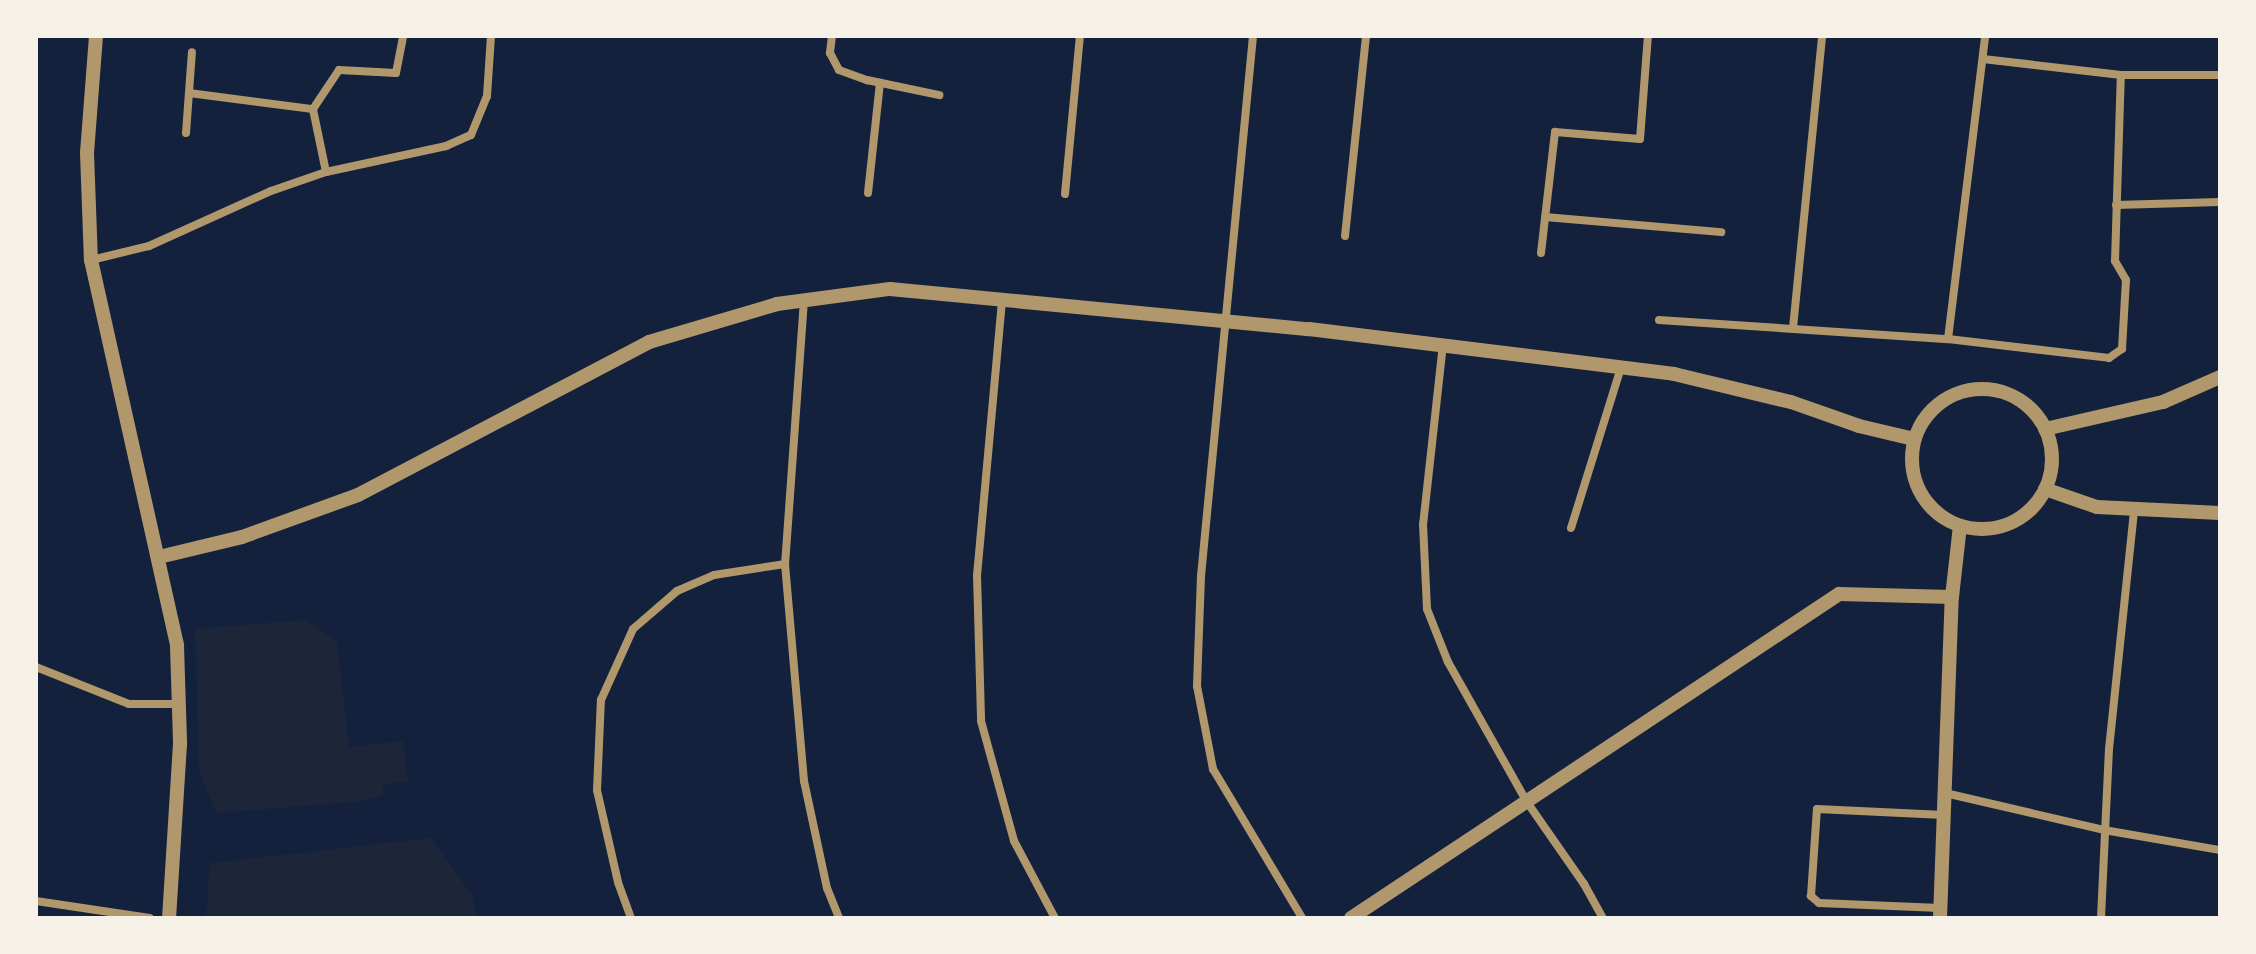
<!DOCTYPE html>
<html>
<head>
<meta charset="utf-8">
<style>
	body { margin:0 }
	#map { position:relative; width:2256px; height:954px; overflow:hidden; background:#14213d; font-family:Barlow,sans-serif }
	div>[style] { position:absolute }
	.green>* { inset:0; background:#1d2539 }
	.minor>* { height:8px; margin:-4px; padding:0 4px; transform-origin:4px; border-radius:4px; background:#b1986c }
	.tertiary>* { height:14px; margin:-7px; padding:0 7px; transform-origin:7px; border-radius:7px; background:#b1986c }
	.tertiary>.ring { margin:-7px; padding:0; box-sizing:content-box; background:none; border:14px solid #b1986c; border-radius:50% }
	span { translate:-50% -50%; white-space:nowrap; text-align:center; line-height:1.15; -webkit-text-stroke:6px #f6f1e7; paint-order:stroke }
	.frame { position:absolute; inset:0; border:38px solid #f6f1e7; pointer-events:none }
</style>
</head>
<body>
<div id="map">
	<div class="green">
		<i style="clip-path:polygon(306px 620px,337px 641px,349px 747px,403px 741px,408px 781px,383px 785px,383px 795px,362px 801px,216px 813px,199px 770px,195px 629px)"></i>
		<i style="clip-path:polygon(431px 838px,472px 895px,477px 918px,206px 918px,210px 863px)"></i>
	</div>
	<div class="minor">
		<i style="left:832px;top:36px;width:17px;rotate:97deg"></i>
		<i style="left:830px;top:53px;width:19px;rotate:62deg"></i>
		<i style="left:839px;top:70px;width:30px;rotate:20deg"></i>
		<i style="left:867px;top:80px;width:74px;rotate:11.8deg"></i>
		<i style="left:1253px;top:36px;width:542px;rotate:95.5deg"></i>
		<i style="left:1201px;top:576px;width:110px;rotate:92.1deg"></i>
		<i style="left:1197px;top:686px;width:85px;rotate:79.1deg"></i>
		<i style="left:1213px;top:769px;width:174px;rotate:59.1deg"></i>
		<i style="left:1983px;top:59px;width:139px;rotate:6.6deg"></i>
		<i style="left:2121px;top:75px;width:99px"></i>
		<i style="left:189px;top:93px;width:125px;rotate:7.4deg"></i>
		<i style="left:186px;top:133px;width:81px;rotate:-85.8deg"></i>
		<i style="left:326px;top:172px;width:64px;rotate:-101.7deg"></i>
		<i style="left:313px;top:109px;width:47px;rotate:-56.3deg"></i>
		<i style="left:339px;top:70px;width:57px;rotate:3deg"></i>
		<i style="left:396px;top:73px;width:38px;rotate:-79deg"></i>
		<i style="left:868px;top:193px;width:111px;rotate:-83.8deg"></i>
		<i style="left:1065px;top:194px;width:159px;rotate:-84.6deg"></i>
		<i style="left:2116px;top:205px;width:104px;rotate:-1.7deg"></i>
		<i style="left:1545px;top:217px;width:177px;rotate:4.9deg"></i>
		<i style="left:1345px;top:236px;width:201px;rotate:-84deg"></i>
		<i style="left:1541px;top:253px;width:122px;rotate:-83.4deg"></i>
		<i style="left:1555px;top:132px;width:85px;rotate:4.7deg"></i>
		<i style="left:1640px;top:139px;width:103px;rotate:-85.6deg"></i>
		<i style="left:91px;top:260px;width:60px;rotate:-13.6deg"></i>
		<i style="left:149px;top:246px;width:134px;rotate:-24.3deg"></i>
		<i style="left:271px;top:191px;width:58px;rotate:-19.1deg"></i>
		<i style="left:326px;top:172px;width:123px;rotate:-12.2deg"></i>
		<i style="left:446px;top:146px;width:27px;rotate:-24deg"></i>
		<i style="left:471px;top:135px;width:42px;rotate:-67.7deg"></i>
		<i style="left:487px;top:96px;width:60px;rotate:-86.2deg"></i>
		<i style="left:804px;top:300px;width:265px;rotate:94.1deg"></i>
		<i style="left:785px;top:564px;width:218px;rotate:85deg"></i>
		<i style="left:804px;top:781px;width:109px;rotate:77.9deg"></i>
		<i style="left:827px;top:888px;width:32px;rotate:68deg"></i>
		<i style="left:1002px;top:301px;width:275px;rotate:95.2deg"></i>
		<i style="left:977px;top:575px;width:146px;rotate:88.4deg"></i>
		<i style="left:981px;top:721px;width:124px;rotate:74.6deg"></i>
		<i style="left:1014px;top:841px;width:87px;rotate:62deg"></i>
		<i style="left:1659px;top:320px;width:290px;rotate:3.8deg"></i>
		<i style="left:1948px;top:339px;width:162px;rotate:6.7deg"></i>
		<i style="left:2109px;top:358px;width:16px;rotate:-35deg"></i>
		<i style="left:2122px;top:349px;width:69px;rotate:-86.7deg"></i>
		<i style="left:2126px;top:280px;width:22px;rotate:-120deg"></i>
		<i style="left:2115px;top:261px;width:186px;rotate:-88.2deg"></i>
		<i style="left:1793px;top:328px;width:293px;rotate:-84.3deg"></i>
		<i style="left:1948px;top:339px;width:305px;rotate:-83deg"></i>
		<i style="left:1443px;top:344px;width:181px;rotate:96.3deg"></i>
		<i style="left:1423px;top:524px;width:85px;rotate:87.3deg"></i>
		<i style="left:1427px;top:609px;width:57px;rotate:68.4deg"></i>
		<i style="left:1448px;top:662px;width:161px;rotate:60.6deg"></i>
		<i style="left:1527px;top:802px;width:100px;rotate:55.2deg"></i>
		<i style="left:1584px;top:884px;width:39px;rotate:61deg"></i>
		<i style="left:1571px;top:528px;width:169px;rotate:-72.7deg"></i>
		<i style="left:36px;top:667px;width:100px;rotate:21.7deg"></i>
		<i style="left:129px;top:704px;width:51px"></i>
		<i style="left:1945px;top:793px;width:163px;rotate:13.1deg"></i>
		<i style="left:2104px;top:830px;width:118px;rotate:9.8deg"></i>
		<i style="left:36px;top:901px;width:115px;rotate:8.5deg"></i>
		<i style="left:1940px;top:908px;width:121px;rotate:-177.6deg"></i>
		<i style="left:1819px;top:903px;width:11px;rotate:-139deg"></i>
		<i style="left:1811px;top:896px;width:87px;rotate:-86.1deg"></i>
		<i style="left:1817px;top:809px;width:127px;rotate:2.7deg"></i>
		<i style="left:631px;top:918px;width:38px;rotate:-110deg"></i>
		<i style="left:618px;top:882px;width:94px;rotate:-102.9deg"></i>
		<i style="left:597px;top:790px;width:90px;rotate:-87.5deg"></i>
		<i style="left:601px;top:700px;width:78px;rotate:-65.7deg"></i>
		<i style="left:633px;top:629px;width:58px;rotate:-40.8deg"></i>
		<i style="left:677px;top:591px;width:40px;rotate:-23.4deg"></i>
		<i style="left:714px;top:575px;width:72px;rotate:-8.8deg"></i>
		<i style="left:2101px;top:918px;width:169px;rotate:-87.3deg"></i>
		<i style="left:2109px;top:749px;width:240px;rotate:-84deg"></i>
	</div>
	<div class="tertiary">
		<i style="left:96px;top:36px;width:117px;rotate:94.4deg"></i>
		<i style="left:87px;top:153px;width:107px;rotate:87.9deg"></i>
		<i style="left:91px;top:260px;width:395px;rotate:77.4deg"></i>
		<i style="left:177px;top:646px;width:98px;rotate:88.2deg"></i>
		<i style="left:180px;top:744px;width:174px;rotate:93.6deg"></i>
		<i class="ring" style="left:1912px;top:389px;width:126px;height:126px"></i>
		<i style="left:2045px;top:429px;width:121px;rotate:-12.9deg"></i>
		<i style="left:2163px;top:402px;width:62px;rotate:-23.7deg"></i>
		<i style="left:2045px;top:489px;width:55px;rotate:19.1deg"></i>
		<i style="left:2097px;top:507px;width:123px;rotate:2.8deg"></i>
		<i style="left:159px;top:557px;width:85px;rotate:-13.5deg"></i>
		<i style="left:242px;top:537px;width:123px;rotate:-19.9deg"></i>
		<i style="left:358px;top:495px;width:329px;rotate:-27.7deg"></i>
		<i style="left:649px;top:342px;width:134px;rotate:-16.5deg"></i>
		<i style="left:777px;top:304px;width:114px;rotate:-7.6deg"></i>
		<i style="left:890px;top:289px;width:421px;rotate:5.5deg"></i>
		<i style="left:1309px;top:329px;width:368px;rotate:7deg"></i>
		<i style="left:1674px;top:374px;width:120px;rotate:13.5deg"></i>
		<i style="left:1791px;top:402px;width:72px;rotate:19.4deg"></i>
		<i style="left:1859px;top:426px;width:57px;rotate:13.3deg"></i>
		<i style="left:1351px;top:918px;width:586px;rotate:-33.58deg"></i>
		<i style="left:1839px;top:594px;width:113px;rotate:1.5deg"></i>
		<i style="left:1940px;top:918px;width:321px;rotate:-87.9deg"></i>
		<i style="left:1952px;top:597px;width:71px;rotate:-83.6deg"></i>
	</div>
	<div class="frame"></div>
</div>
</body>
</html>
